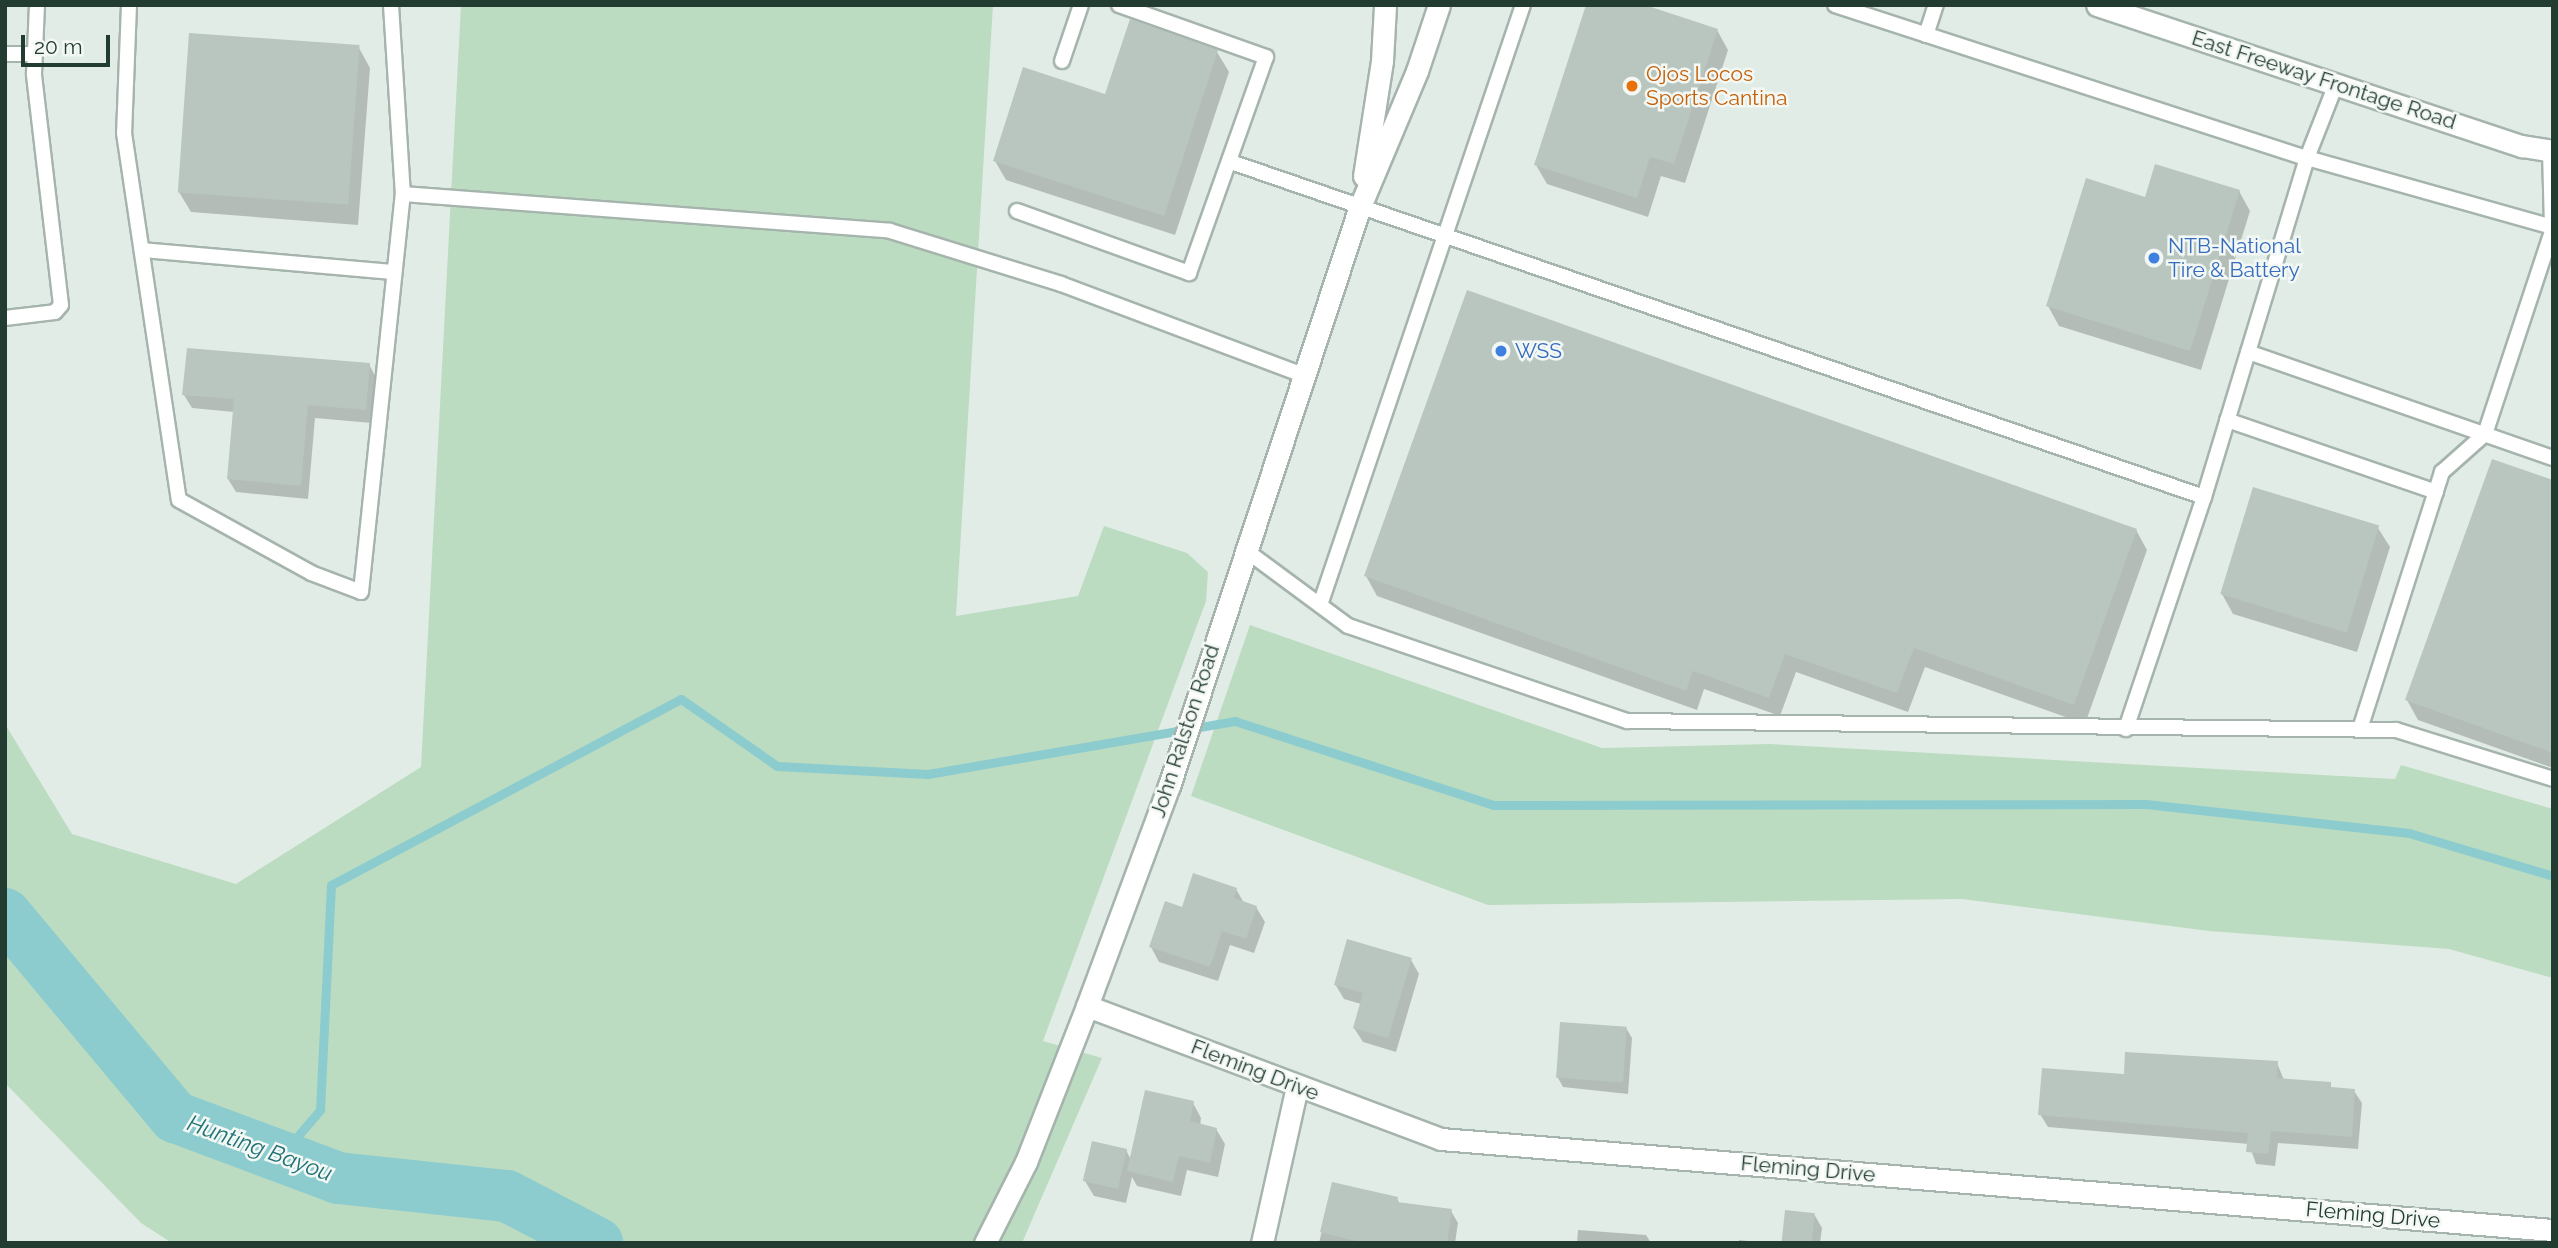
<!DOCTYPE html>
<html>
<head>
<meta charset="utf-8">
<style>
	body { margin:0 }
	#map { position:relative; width:2558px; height:1248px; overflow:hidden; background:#e2ece6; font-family:Raleway,sans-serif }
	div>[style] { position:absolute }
	.green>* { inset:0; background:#bcdcc1 }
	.shadow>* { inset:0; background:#0003 }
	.stream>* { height:9px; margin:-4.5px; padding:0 4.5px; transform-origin:4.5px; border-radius:4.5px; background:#8dccce }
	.river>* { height:52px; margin:-26px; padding:0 26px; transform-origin:26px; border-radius:26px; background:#8dccce }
	.building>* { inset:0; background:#b8c6bf; transform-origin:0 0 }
	.roads { filter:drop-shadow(2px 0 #a5b4ac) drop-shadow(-2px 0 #a5b4ac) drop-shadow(0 2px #a5b4ac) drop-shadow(0 -2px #a5b4ac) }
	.lane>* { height:14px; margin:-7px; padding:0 7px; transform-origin:7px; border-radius:7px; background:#fff }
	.street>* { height:21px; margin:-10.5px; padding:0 10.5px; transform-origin:10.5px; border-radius:10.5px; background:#fff }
	.secondary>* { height:21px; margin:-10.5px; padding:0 10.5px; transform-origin:10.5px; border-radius:10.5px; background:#fff }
	.dots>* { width:19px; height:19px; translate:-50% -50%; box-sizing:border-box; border:4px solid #f3f8f5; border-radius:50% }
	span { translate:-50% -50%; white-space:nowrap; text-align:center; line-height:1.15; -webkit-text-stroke:5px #f3f8f5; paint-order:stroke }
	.food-label { font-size:21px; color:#c56008 }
	.left { translate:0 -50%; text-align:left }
	.street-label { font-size:21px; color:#233c32 }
	.shop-label { font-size:21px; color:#366cbe }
	.water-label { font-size:23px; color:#207175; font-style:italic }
	.frame { position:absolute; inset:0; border:7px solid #233c32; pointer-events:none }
	.scale { position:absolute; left:21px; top:35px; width:89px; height:32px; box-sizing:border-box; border:4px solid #233c32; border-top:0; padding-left:9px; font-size:21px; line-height:24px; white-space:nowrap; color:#233c32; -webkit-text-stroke:5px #f3f8f5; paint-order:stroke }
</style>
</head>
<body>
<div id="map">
	<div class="green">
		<i style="clip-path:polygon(461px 5px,993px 5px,956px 616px,1078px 596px,1104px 526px,1187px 553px,1208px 572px,1206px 601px,1043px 1041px,1102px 1058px,1022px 1243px,172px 1243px,141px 1223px,5px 1083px,5px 724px,72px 834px,236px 884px,421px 767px)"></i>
		<i style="clip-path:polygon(1250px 625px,1602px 748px,1769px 744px,2395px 779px,2401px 765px,2553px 809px,2553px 978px,2449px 949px,2209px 931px,1962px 899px,1488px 905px,1191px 796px)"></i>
	</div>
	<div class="shadow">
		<i style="clip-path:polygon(1717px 30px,1728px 50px,1685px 183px,1661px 176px,1648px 217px,1547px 184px,1536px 165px)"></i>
		<i style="clip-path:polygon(359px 48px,370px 68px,358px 225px,191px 212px,179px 192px)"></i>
		<i style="clip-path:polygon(1217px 52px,1229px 72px,1175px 235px,1006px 180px,995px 161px,1106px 96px)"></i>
		<i style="clip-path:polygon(2239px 191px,2250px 211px,2201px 370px,2059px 326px,2048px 306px,2146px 199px)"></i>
		<i style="clip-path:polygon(369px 364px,376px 378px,372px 423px,315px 418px,308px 499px,236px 492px,228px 479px,234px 412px,192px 408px,184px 395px)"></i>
		<i style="clip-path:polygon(2553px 482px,2553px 768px,2418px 720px,2407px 700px)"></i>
		<i style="clip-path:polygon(2378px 528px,2390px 547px,2357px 652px,2233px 614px,2222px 594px)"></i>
		<i style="clip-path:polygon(2136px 530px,2147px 550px,2085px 724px,1925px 667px,1908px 712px,1796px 672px,1780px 716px,1704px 689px,1697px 710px,1377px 596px,1366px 576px)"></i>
		<i style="clip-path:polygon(1236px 889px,1244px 903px,1256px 907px,1265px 922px,1254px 953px,1230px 945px,1218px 981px,1159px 962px,1151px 947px,1183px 909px)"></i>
		<i style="clip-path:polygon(1411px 960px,1419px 974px,1396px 1052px,1363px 1042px,1354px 1028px,1361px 1004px,1344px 999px,1335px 984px)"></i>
		<i style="clip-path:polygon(1626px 1028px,1632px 1038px,1628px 1094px,1563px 1087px,1558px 1078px)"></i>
		<i style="clip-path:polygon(2127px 1054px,2277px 1063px,2284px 1080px,2354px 1091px,2362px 1103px,2358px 1149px,2278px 1143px,2275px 1166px,2256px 1164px,2249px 1144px,2048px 1127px,2040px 1114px,2125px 1076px)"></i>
		<i style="clip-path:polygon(1193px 1103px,1201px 1118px,1200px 1126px,1216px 1129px,1225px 1144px,1218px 1177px,1187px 1170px,1181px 1196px,1137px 1186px,1132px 1177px,1126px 1203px,1094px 1196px,1085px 1181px,1126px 1150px,1131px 1160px)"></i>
		<i style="clip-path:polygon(1333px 1184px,1397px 1199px,1400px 1204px,1451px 1211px,1458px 1223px,1455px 1243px,1319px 1243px)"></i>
		<i style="clip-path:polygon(1814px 1214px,1822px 1228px,1820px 1243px,1783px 1243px)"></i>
		<i style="clip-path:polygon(1578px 1230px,1646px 1235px,1651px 1243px,1577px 1243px)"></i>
		<i style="clip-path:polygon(1739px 1240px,1768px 1243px,1739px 1243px)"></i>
	</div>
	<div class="stream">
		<i style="left:279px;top:1158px;width:63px;rotate:-49.5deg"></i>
		<i style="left:320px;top:1110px;width:225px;rotate:-87.2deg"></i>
		<i style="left:331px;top:885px;width:396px;rotate:-28deg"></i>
		<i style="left:681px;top:699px;width:117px;rotate:34.9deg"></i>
		<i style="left:777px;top:766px;width:151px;rotate:3deg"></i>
		<i style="left:928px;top:774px;width:312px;rotate:-9.8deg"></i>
		<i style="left:1235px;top:721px;width:271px;rotate:18deg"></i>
		<i style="left:1493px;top:805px;width:653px;rotate:-0.09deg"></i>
		<i style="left:2146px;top:804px;width:265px;rotate:6.3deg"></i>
		<i style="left:2409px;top:833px;width:150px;rotate:16.6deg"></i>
	</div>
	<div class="river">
		<i style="left:5px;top:914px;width:265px;rotate:50.1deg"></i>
		<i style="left:175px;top:1117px;width:174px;rotate:20.5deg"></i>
		<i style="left:338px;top:1178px;width:170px;rotate:6.1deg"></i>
		<i style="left:507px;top:1196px;width:102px;rotate:27.6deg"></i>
	</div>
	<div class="building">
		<i style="clip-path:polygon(1586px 5px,1645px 5px,1718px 29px,1674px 164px,1650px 157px,1637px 198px,1534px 165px)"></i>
		<i style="clip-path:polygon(1130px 19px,1218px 50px,1164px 216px,993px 161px,1023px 67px,1105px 94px)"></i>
		<i style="left:189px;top:33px;width:171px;height:160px;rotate:4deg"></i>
		<i style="clip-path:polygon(2155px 164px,2240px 190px,2190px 351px,2046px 306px,2086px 178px,2145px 197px)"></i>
		<i style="clip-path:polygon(1467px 290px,2137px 529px,2074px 705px,1914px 648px,1897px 693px,1785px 654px,1769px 698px,1693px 671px,1686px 691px,1364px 576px)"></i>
		<i style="clip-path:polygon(187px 348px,370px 363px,366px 410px,308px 405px,301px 486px,227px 479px,234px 399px,182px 395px)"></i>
		<i style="clip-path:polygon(2492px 459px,2553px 480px,2553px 753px,2405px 700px)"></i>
		<i style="left:2253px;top:487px;width:132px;height:112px;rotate:17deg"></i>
		<i style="clip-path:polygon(1193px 873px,1237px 888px,1234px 898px,1257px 906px,1246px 939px,1222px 931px,1210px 967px,1149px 947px,1165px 901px,1182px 907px)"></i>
		<i style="clip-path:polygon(1347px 939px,1412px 958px,1388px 1038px,1353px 1028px,1363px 993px,1334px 985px)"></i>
		<i style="left:1560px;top:1022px;width:67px;height:56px;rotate:4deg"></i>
		<i style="clip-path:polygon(2125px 1052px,2278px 1061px,2277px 1078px,2331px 1082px,2331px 1087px,2355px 1089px,2352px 1137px,2271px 1131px,2268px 1154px,2246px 1152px,2248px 1133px,2038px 1115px,2042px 1068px,2124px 1074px)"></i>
		<i style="clip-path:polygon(1145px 1090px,1194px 1101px,1190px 1121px,1217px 1128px,1210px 1163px,1179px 1156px,1173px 1182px,1127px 1171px)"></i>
		<i style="left:1092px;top:1141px;width:36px;height:41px;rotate:13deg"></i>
		<i style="clip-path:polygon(1332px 1182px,1398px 1197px,1397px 1202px,1452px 1209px,1447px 1243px,1364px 1243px,1320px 1232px)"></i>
		<i style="left:1785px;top:1210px;width:30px;height:33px;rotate:6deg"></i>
	</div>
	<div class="roads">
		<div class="lane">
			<i style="left:129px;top:5px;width:128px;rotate:92.2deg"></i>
			<i style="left:124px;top:133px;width:371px;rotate:81.5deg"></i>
			<i style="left:179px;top:500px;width:151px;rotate:28.9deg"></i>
			<i style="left:311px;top:573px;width:53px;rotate:20.8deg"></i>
			<i style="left:361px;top:592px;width:400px;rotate:-84deg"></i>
			<i style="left:391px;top:5px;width:189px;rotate:86.4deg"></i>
			<i style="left:403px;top:194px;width:488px;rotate:4.3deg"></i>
			<i style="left:890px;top:231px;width:179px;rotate:17.2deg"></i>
			<i style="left:1061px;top:284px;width:259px;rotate:20.6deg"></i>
			<i style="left:1835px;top:5px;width:496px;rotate:18deg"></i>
			<i style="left:2307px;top:158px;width:255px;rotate:15.7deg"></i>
			<i style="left:2552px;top:227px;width:76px;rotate:-91.5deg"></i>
			<i style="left:1926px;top:35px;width:32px;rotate:-72deg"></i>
			<i style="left:5px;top:54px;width:28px"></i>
			<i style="left:1062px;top:61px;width:59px;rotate:-71.3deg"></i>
			<i style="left:1231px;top:162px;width:1029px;rotate:19deg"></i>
			<i style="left:2204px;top:497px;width:245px;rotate:108.6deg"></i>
			<i style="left:1017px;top:211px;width:183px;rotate:19.8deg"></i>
			<i style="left:1189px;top:273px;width:229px;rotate:-70.4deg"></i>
			<i style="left:1266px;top:57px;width:156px;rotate:-160.5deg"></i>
			<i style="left:142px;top:250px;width:253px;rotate:5deg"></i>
			<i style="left:5px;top:318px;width:50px;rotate:-6.8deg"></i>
			<i style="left:55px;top:312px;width:9px;rotate:-49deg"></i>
			<i style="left:61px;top:305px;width:233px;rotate:-96.7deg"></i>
			<i style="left:34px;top:74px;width:69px;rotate:-87.5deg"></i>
			<i style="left:2248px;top:352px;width:323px;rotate:19.2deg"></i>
			<i style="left:2227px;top:420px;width:221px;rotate:19deg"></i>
			<i style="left:2204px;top:497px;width:354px;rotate:-73.1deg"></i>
			<i style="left:2307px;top:158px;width:79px;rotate:-68.6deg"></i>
			<i style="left:1244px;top:549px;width:129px;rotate:36.5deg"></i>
			<i style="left:1348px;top:626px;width:295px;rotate:18.8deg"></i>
			<i style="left:1627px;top:721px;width:769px;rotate:0.67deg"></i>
			<i style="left:2396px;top:730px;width:164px;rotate:17.3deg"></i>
			<i style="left:1320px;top:605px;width:633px;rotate:-71.31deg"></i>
			<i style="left:2360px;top:729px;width:270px;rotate:-72.3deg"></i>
			<i style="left:2442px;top:472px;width:57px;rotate:-41.5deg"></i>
			<i style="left:2485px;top:434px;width:217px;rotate:-71.7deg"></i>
		</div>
		<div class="street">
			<i style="left:985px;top:1243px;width:91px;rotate:-63.2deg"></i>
			<i style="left:1026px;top:1162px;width:168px;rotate:-68.6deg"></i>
			<i style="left:1087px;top:1006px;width:378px;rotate:20.6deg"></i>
			<i style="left:1441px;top:1139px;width:1116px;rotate:4.68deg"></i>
			<i style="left:1262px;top:1243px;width:161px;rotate:-77.4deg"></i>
		</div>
		<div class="secondary">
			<i style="left:2097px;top:5px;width:448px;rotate:18.4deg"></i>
			<i style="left:2522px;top:146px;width:31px;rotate:9deg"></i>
			<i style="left:1364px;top:176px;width:116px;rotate:-81.1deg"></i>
			<i style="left:1382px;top:61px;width:56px;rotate:-86.9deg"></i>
			<i style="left:1087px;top:1006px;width:235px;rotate:-69.6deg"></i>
			<i style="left:1169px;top:786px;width:607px;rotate:-71.77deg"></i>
			<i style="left:1359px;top:209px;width:150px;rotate:-67.2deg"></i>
			<i style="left:1417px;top:71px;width:70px;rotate:-71.6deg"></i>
		</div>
	</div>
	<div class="dots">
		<i style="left:1632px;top:86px;background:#e8710a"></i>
		<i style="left:2154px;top:258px;background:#3f7fe0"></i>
		<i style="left:1501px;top:351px;background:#3f7fe0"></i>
	</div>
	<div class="food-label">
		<span class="left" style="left:1646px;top:86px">Ojos Locos<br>Sports Cantina</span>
	</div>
	<div class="street-label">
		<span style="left:2324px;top:80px;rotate:18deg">East Freeway Frontage Road</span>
		<span style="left:1185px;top:731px;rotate:-72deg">John Ralston Road</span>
		<span style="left:1255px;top:1070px;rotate:21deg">Fleming Drive</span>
		<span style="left:1808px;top:1169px;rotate:5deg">Fleming Drive</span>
		<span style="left:2373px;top:1215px;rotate:5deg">Fleming Drive</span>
	</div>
	<div class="shop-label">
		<span class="left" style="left:2168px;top:258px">NTB-National<br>Tire &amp; Battery</span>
		<span class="left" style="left:1515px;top:351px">WSS</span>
	</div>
	<div class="water-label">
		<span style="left:260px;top:1148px;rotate:20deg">Hunting Bayou</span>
	</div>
	<div class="frame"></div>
	<div class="scale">20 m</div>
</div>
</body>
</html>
